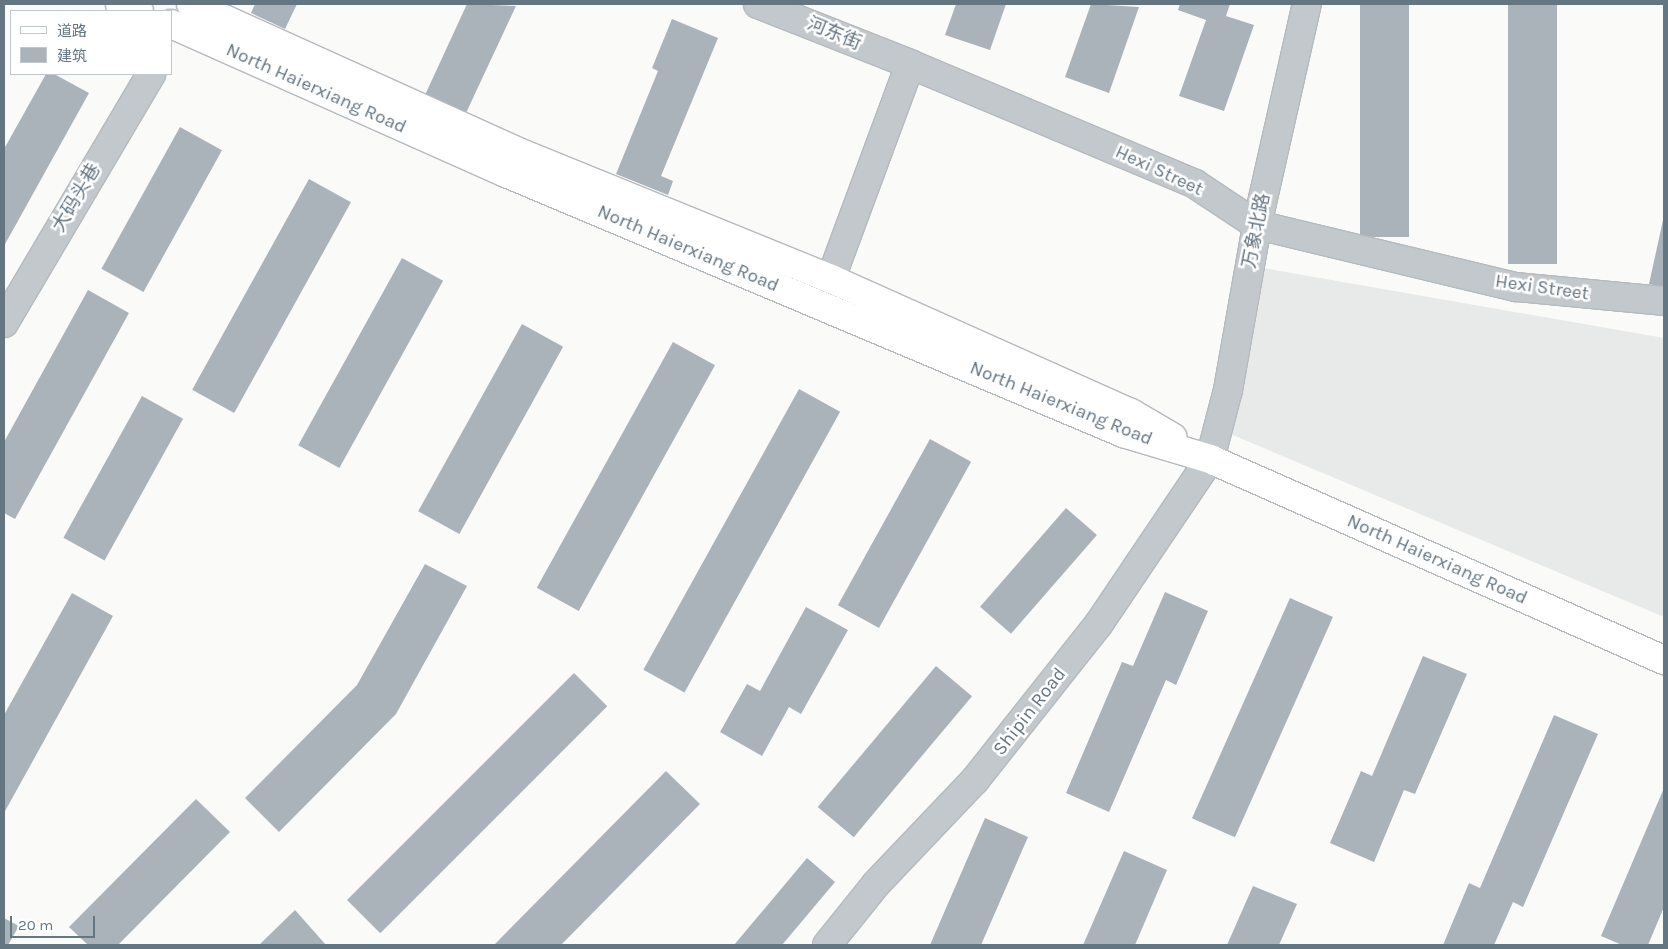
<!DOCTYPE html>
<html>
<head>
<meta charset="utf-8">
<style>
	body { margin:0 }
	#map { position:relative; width:1668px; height:949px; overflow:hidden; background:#fafaf8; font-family:Karla,"Noto Sans SC",sans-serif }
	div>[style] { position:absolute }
	.built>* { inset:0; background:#e8e9e9 }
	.building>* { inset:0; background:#aab3b9; transform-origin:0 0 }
	.roads { filter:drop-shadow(1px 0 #b5babe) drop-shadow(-1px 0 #b5babe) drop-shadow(0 1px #b5babe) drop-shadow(0 -1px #b5babe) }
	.minor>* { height:28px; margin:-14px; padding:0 14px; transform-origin:14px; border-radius:14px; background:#c3c8cc }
	.major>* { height:28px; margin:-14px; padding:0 14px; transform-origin:14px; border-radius:14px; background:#fff }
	span { translate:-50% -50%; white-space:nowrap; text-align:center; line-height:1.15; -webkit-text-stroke:5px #fff; paint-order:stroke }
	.street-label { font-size:19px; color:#657683 }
	.frame { position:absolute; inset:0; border:5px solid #657683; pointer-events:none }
	.legend { position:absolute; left:10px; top:10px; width:162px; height:65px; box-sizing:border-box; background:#fff; border:1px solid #c1c8cd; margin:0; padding:6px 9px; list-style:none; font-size:15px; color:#657683 }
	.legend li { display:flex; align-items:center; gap:10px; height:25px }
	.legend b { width:25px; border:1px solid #c1c8cd }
	.scale { position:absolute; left:10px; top:916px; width:85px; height:22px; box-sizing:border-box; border:2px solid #657683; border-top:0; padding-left:6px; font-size:15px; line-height:18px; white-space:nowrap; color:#657683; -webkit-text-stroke:4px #fff; paint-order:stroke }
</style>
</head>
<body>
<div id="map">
	<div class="built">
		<i style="clip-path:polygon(1263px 268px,1664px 338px,1664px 617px,1228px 433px)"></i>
	</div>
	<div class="building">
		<i style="clip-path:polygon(255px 4px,297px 4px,285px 29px,251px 13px)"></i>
		<i style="clip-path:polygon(467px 4px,516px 6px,466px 113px,425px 95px)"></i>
		<i style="clip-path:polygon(956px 4px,1006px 4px,990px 50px,945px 35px)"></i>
		<i style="clip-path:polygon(1091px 4px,1139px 7px,1109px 93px,1065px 77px)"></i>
		<i style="clip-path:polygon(1180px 4px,1230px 4px,1226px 16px,1254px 25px,1224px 111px,1179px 96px,1206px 20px,1178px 10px)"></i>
		<i style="left:1360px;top:4px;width:49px;height:233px"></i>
		<i style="left:1508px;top:4px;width:49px;height:260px"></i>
		<i style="clip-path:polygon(672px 19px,718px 38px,661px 176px,673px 181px,668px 195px,616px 174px,658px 71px,652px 68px)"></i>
		<i style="clip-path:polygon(46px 74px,54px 74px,89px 93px,4px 246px,4px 149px)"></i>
		<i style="left:180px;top:127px;width:48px;height:162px;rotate:29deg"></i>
		<i style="left:309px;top:179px;width:48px;height:241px;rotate:29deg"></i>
		<i style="clip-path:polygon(1663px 220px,1664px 220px,1664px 287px,1649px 284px)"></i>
		<i style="left:402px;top:258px;width:47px;height:214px;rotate:29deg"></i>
		<i style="clip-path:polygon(88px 290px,129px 313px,15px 519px,4px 513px,4px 442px)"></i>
		<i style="left:522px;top:324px;width:47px;height:214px;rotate:29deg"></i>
		<i style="left:673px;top:342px;width:48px;height:281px;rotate:29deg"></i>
		<i style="left:799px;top:389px;width:47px;height:321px;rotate:29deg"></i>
		<i style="left:142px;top:396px;width:47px;height:162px;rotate:29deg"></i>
		<i style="left:930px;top:439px;width:47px;height:190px;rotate:29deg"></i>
		<i style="left:1066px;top:508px;width:41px;height:131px;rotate:41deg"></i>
		<i style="clip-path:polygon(425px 564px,467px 586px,396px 714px,279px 832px,245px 798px,357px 685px)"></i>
		<i style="clip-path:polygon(1165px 592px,1208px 611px,1176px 685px,1166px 680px,1109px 812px,1066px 793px,1122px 662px,1133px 666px)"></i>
		<i style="clip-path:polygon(72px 593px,113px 616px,4px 813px,4px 715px)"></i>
		<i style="left:1290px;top:598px;width:47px;height:241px;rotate:24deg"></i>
		<i style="clip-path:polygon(806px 607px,848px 630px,801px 714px,789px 707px,762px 756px,720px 732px,747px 684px,760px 691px)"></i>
		<i style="clip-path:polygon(1423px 656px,1467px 674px,1415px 794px,1404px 790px,1374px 862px,1330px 843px,1361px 771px,1372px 776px)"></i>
		<i style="left:936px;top:666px;width:47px;height:184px;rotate:40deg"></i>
		<i style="left:574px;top:673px;width:47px;height:321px;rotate:45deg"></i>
		<i style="clip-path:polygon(1554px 715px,1598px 734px,1523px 907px,1513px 902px,1494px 945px,1443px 945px,1469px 883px,1480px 888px)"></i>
		<i style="clip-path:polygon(666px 771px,700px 804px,561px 945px,494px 945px)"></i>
		<i style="clip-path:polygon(1664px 788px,1664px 907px,1648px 945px,1622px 945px,1601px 936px)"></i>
		<i style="clip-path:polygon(196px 799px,230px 832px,118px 945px,88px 945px,69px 927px)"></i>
		<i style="clip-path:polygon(985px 818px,1028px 837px,981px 945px,930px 945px)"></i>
		<i style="clip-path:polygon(1124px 851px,1167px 870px,1135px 945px,1083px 945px)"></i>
		<i style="clip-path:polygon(807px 858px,835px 882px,782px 945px,734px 945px)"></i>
		<i style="clip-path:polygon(1253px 886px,1297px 904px,1279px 945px,1227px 945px)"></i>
		<i style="clip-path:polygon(295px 910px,326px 945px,259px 945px)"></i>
		<i style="clip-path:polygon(4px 918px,19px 926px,8px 945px,4px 945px)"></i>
	</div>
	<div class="roads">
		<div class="minor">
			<i style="left:758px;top:4px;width:163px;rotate:21.5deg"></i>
			<i style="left:821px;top:305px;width:257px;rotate:-69.7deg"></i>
			<i style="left:910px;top:64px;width:309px;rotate:22.8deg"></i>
			<i style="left:1195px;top:184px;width:74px;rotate:33.5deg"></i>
			<i style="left:1257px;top:225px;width:266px;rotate:13.5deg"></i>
			<i style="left:1516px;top:287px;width:149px;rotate:5.4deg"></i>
			<i style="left:4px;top:323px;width:289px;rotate:-59.4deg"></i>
			<i style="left:827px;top:945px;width:78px;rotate:-51.2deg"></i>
			<i style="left:876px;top:884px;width:144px;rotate:-46.4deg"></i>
			<i style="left:975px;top:780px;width:198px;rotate:-51.6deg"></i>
			<i style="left:1098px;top:625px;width:200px;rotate:-56deg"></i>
			<i style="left:1210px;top:459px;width:71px;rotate:-75.4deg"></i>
			<i style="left:1228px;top:390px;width:168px;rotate:-80deg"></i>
			<i style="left:1257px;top:225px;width:227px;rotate:-77.3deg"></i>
		</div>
		<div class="major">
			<i style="left:120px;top:4px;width:20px;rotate:20deg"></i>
			<i style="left:191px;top:4px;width:357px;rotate:24.3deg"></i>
			<i style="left:516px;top:151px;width:340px;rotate:22.1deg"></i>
			<i style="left:831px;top:279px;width:329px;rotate:24.1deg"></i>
			<i style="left:1131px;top:413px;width:48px;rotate:30.3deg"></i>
			<i style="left:171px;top:24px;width:367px;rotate:24deg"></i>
			<i style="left:506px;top:173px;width:670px;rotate:22.85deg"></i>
			<i style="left:1123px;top:433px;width:91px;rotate:16.6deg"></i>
			<i style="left:1210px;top:459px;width:497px;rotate:23.9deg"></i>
		</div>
	</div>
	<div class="street-label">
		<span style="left:834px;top:34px;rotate:22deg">河东街</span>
		<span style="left:316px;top:89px;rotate:24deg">North Haierxiang Road</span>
		<span style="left:1159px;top:171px;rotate:25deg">Hexi Street</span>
		<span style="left:77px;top:198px;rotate:-59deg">大码头巷</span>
		<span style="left:1257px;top:231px;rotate:-79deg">万象北路</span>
		<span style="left:688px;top:249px;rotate:23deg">North Haierxiang Road</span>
		<span style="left:1542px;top:288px;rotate:8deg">Hexi Street</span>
		<span style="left:1061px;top:404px;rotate:22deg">North Haierxiang Road</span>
		<span style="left:1437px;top:560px;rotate:24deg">North Haierxiang Road</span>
		<span style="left:1030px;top:712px;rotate:-52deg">Shipin Road</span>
	</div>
	<div class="frame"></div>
	<ul class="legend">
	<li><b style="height:6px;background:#fff"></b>道路</li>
	<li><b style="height:14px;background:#aab3b9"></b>建筑</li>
	</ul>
	<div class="scale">20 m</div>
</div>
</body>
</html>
